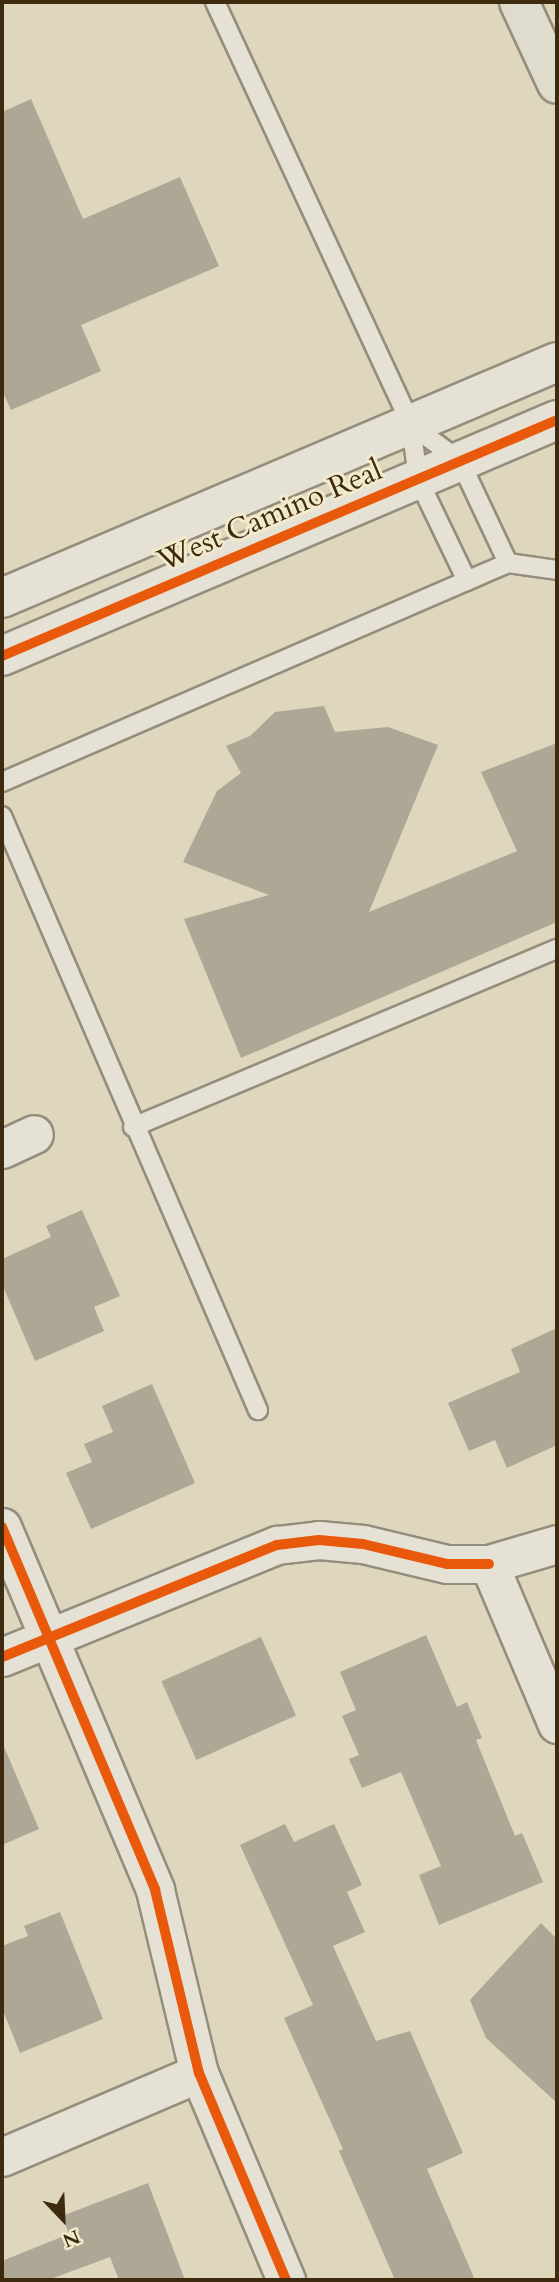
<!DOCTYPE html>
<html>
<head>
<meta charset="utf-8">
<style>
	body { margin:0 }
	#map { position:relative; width:559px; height:2282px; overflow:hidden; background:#ded6bd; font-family:Cardo,serif }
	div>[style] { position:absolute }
	.building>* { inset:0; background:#aea795; transform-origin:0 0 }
	.roads { filter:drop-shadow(2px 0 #958d7c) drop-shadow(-2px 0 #958d7c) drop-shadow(0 2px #958d7c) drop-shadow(0 -2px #958d7c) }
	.lane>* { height:18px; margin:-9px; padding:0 9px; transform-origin:9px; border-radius:9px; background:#e5e1d4 }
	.street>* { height:37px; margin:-18.5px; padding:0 18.5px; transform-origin:18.5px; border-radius:18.5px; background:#e5e1d4 }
	.secondary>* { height:38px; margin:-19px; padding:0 19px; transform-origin:19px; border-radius:19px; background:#e5e1d4 }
	.highway>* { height:38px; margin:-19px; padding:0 19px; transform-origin:19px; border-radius:19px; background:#e0dccd }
	.cycleway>* { height:10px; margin:-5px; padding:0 5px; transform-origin:5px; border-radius:5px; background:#e8590c }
	span { translate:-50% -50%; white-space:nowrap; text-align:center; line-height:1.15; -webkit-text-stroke:6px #f2eacc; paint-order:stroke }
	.street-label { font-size:30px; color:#3e2a0f }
	.frame { position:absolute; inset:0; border:4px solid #3e2a0f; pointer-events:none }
	.north { position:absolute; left:28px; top:2184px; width:70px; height:70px; -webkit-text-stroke:5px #f2eacc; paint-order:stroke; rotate:157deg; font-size:19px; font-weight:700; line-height:28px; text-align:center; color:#3e2a0f }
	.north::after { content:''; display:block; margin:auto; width:24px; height:32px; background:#3e2a0f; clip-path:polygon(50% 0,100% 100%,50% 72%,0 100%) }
</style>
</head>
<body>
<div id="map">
	<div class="building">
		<i style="clip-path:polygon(31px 99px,83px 219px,180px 177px,219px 266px,81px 325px,101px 371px,11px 410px,2px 390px,2px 112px)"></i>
		<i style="clip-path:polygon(324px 706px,335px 732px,388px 727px,438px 745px,369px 912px,517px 851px,481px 772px,557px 743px,557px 922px,241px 1058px,184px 919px,269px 895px,183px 862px,217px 791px,241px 773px,226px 746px,250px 736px,275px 712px)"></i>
		<i style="clip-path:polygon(82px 1210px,120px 1296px,94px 1307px,104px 1331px,35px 1361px,2px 1284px,2px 1259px,51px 1237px,46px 1226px)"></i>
		<i style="clip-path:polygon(557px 1328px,557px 1445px,507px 1468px,495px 1440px,469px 1451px,448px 1403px,520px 1372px,511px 1349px)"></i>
		<i style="clip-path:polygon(152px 1384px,195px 1483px,91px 1529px,66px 1473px,92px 1462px,84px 1444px,113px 1432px,102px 1406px)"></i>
		<i style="clip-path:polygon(426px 1635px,457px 1707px,467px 1702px,482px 1738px,476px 1740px,515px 1836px,522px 1833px,543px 1882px,439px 1925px,419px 1875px,441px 1866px,401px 1772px,362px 1788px,349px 1759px,359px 1755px,342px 1716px,356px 1710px,340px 1672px)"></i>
		<i style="left:261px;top:1637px;width:86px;height:109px;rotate:66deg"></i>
		<i style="clip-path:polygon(2px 1742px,39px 1829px,2px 1845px)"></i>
		<i style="clip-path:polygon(285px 1824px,294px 1842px,334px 1824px,362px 1885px,347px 1892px,365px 1932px,333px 1946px,376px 2041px,410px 2031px,463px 2153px,427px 2169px,475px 2280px,395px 2280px,339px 2151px,343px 2149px,284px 2018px,313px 2005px,240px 1845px)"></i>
		<i style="clip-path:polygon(60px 1912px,103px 2019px,20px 2053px,2px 2008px,2px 1946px,28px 1936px,24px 1926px)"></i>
		<i style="clip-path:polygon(541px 1923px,557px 1939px,557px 2103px,486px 2038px,470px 2000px)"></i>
		<i style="clip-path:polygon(148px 2183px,185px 2280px,119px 2280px,110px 2257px,48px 2280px,2px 2280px,2px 2261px,69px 2234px,62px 2216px)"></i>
	</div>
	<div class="roads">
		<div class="lane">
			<i style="left:215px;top:2px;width:466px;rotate:65.1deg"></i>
			<i style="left:411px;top:425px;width:54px;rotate:82.6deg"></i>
			<i style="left:418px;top:479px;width:113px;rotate:64.3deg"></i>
			<i style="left:411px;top:425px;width:61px;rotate:36.3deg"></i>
			<i style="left:460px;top:461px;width:113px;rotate:64.8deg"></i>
			<i style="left:2px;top:782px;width:551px;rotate:-23.4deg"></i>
			<i style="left:508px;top:563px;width:49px;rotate:8.1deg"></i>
			<i style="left:2px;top:816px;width:647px;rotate:66.69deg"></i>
			<i style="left:133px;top:1127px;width:460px;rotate:-22.8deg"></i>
		</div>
		<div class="street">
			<i style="left:2px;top:1149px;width:35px;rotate:-25deg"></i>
			<i style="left:2px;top:1527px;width:394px;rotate:67.1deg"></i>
			<i style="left:155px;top:1890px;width:188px;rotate:76.5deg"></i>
			<i style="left:199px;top:2073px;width:225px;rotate:67.2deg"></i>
			<i style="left:557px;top:1544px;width:71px;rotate:163.6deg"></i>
			<i style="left:489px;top:1564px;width:174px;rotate:67deg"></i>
			<i style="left:2px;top:1657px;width:297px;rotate:-22.2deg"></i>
			<i style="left:277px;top:1545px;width:42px;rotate:-6.8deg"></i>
			<i style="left:319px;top:1540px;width:44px;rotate:5.2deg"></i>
			<i style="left:363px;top:1544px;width:86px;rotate:13.4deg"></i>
			<i style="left:447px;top:1564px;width:42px"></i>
			<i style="left:2px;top:2157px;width:214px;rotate:-23.1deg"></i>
		</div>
		<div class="secondary">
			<i style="left:2px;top:598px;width:603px;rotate:-23.04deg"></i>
			<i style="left:2px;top:656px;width:603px;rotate:-23.04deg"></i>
		</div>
		<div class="highway">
			<i style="left:519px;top:2px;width:90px;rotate:65.1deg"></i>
		</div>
	</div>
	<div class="cycleway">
		<i style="left:2px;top:656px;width:603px;rotate:-23.04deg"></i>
		<i style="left:2px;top:1527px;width:394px;rotate:67.1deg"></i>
		<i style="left:155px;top:1890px;width:188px;rotate:76.5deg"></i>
		<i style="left:199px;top:2073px;width:225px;rotate:67.2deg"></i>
		<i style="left:2px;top:1657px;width:297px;rotate:-22.2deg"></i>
		<i style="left:277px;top:1545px;width:42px;rotate:-6.8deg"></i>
		<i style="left:319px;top:1540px;width:44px;rotate:5.2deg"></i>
		<i style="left:363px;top:1544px;width:86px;rotate:13.4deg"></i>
		<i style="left:447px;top:1564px;width:42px"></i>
	</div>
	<div class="street-label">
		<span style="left:270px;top:516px;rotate:-23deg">West Camino Real</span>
	</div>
	<div class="frame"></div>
	<div class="north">N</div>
</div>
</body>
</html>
